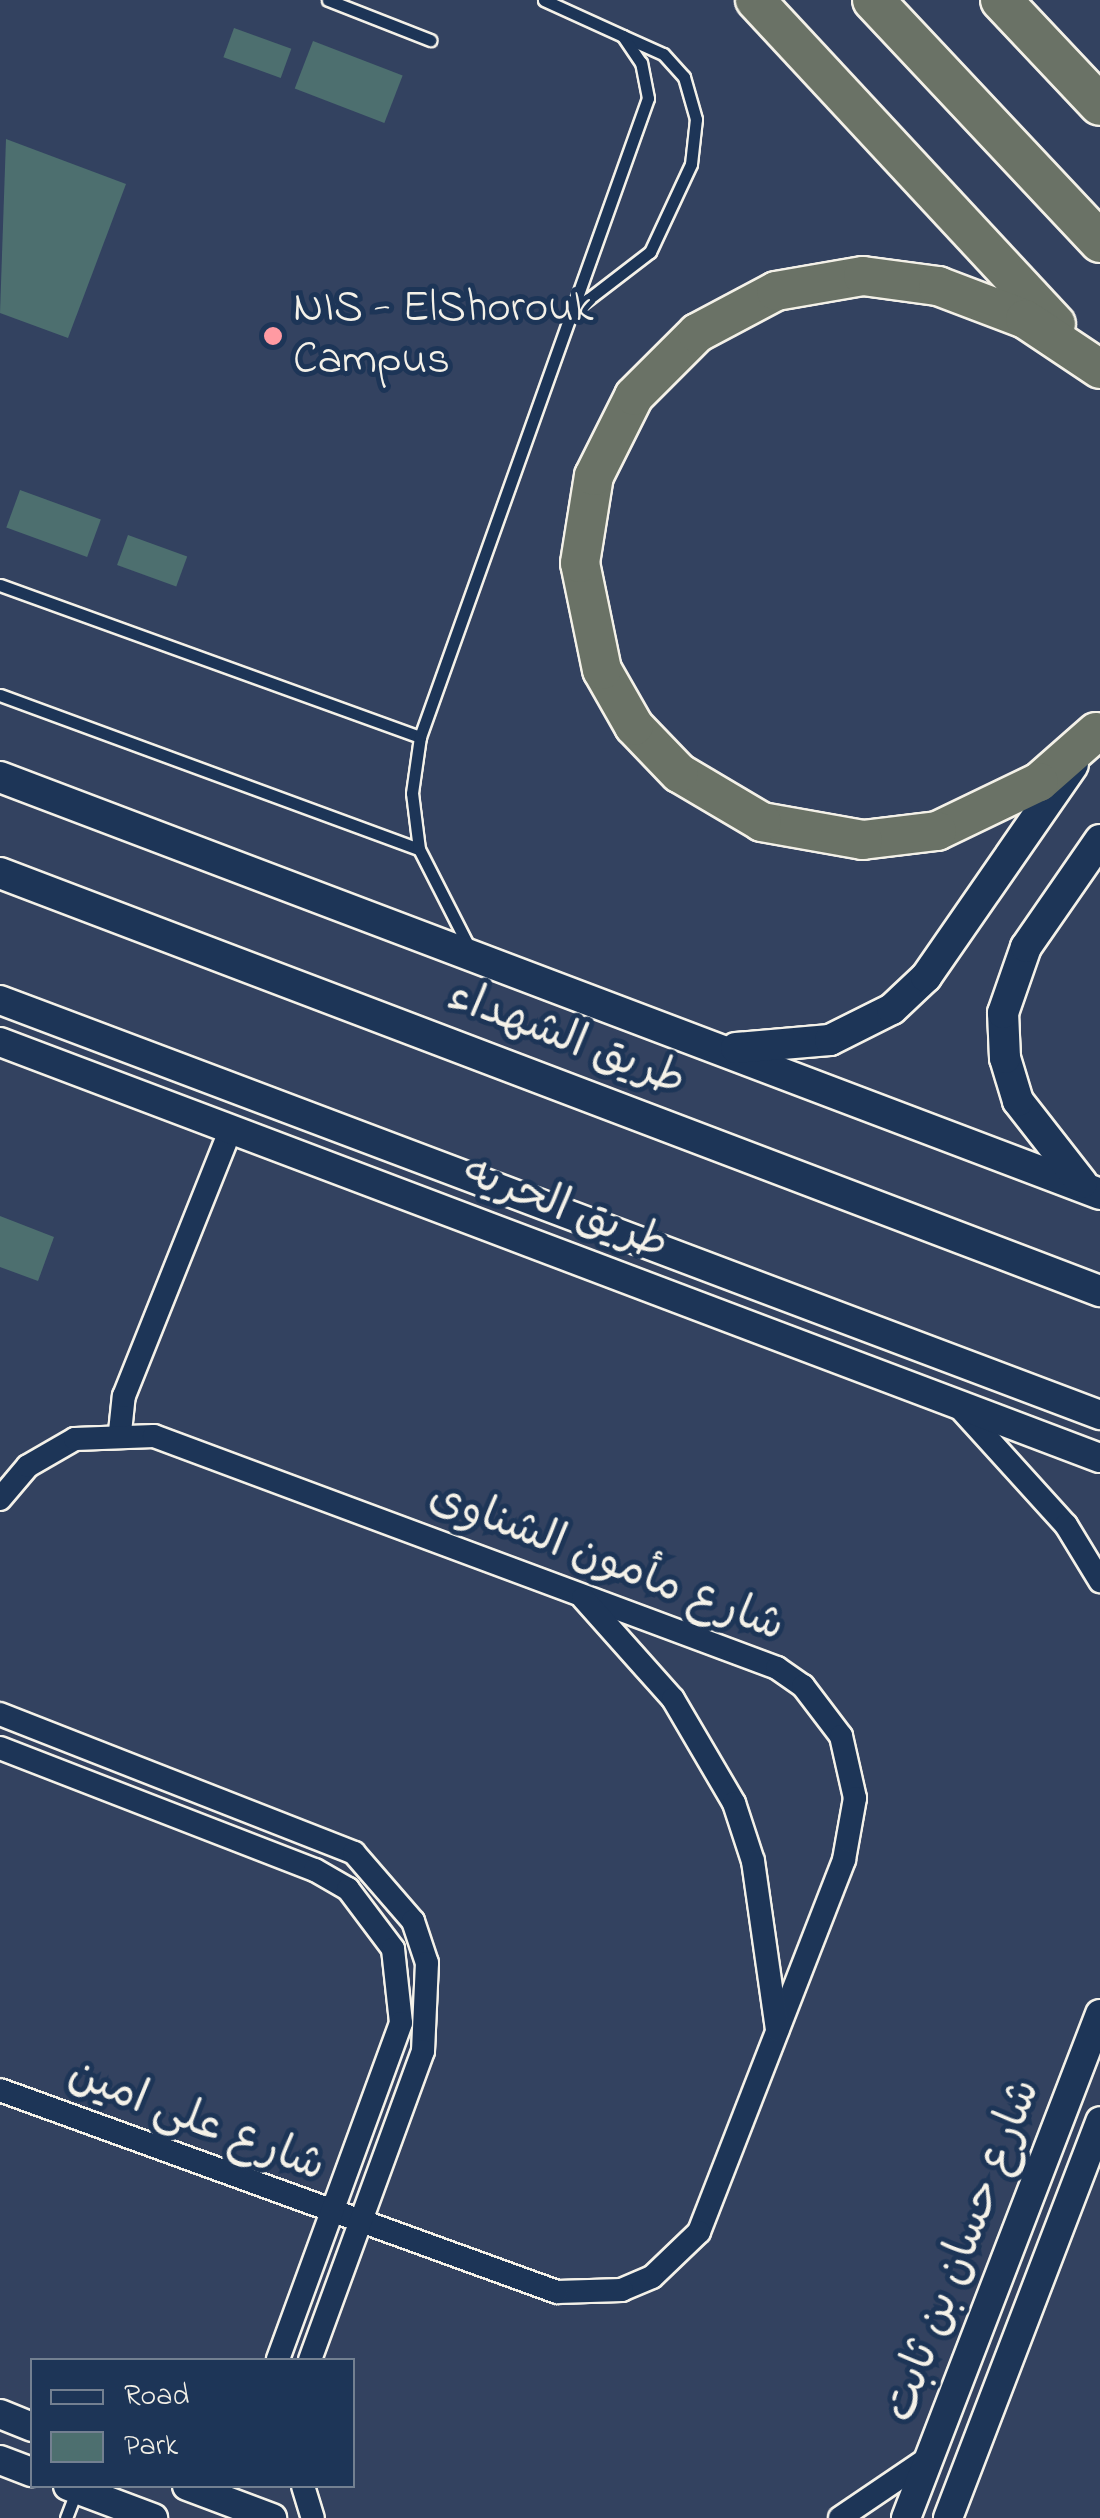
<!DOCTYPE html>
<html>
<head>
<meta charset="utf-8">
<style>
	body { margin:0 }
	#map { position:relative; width:1100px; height:2518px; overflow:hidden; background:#334260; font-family:"Indie Flower","Playpen Sans Arabic",sans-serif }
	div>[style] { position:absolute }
	.green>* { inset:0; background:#4d6f6f; transform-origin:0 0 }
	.roads { filter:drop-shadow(2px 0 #f4f1e8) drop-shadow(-2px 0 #f4f1e8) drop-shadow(0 2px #f4f1e8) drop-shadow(0 -2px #f4f1e8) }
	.service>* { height:11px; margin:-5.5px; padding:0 5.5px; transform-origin:5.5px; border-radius:5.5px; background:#1d3557 }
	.minor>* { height:22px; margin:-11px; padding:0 11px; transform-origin:11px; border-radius:11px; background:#1d3557 }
	.tertiary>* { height:28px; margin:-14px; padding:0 14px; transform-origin:14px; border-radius:14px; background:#1d3557 }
	.secondary>* { height:30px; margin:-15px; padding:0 15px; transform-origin:15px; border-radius:15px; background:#1d3557 }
	.trunk>* { height:38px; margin:-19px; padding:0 19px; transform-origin:19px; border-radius:19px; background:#6a7266 }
	.motorway>* { height:40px; margin:-20px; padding:0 20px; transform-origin:20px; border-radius:20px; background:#6a7266 }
	.dots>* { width:28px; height:28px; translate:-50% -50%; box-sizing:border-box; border:5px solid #1d3557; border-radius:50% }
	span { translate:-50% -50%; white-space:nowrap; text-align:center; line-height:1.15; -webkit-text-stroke:10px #1d3557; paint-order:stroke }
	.poi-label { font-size:45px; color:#f4f1e8 }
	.left { translate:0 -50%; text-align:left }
	.street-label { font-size:45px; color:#f4f1e8 }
	.legend { position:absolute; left:30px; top:2358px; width:325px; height:130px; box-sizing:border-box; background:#1d3557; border:2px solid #738091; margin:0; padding:12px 18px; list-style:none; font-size:30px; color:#f4f1e8 }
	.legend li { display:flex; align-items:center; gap:20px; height:50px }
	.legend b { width:50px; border:2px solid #738091 }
</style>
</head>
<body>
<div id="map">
	<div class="green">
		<i style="left:234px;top:28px;width:61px;height:31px;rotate:20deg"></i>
		<i style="left:313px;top:41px;width:96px;height:51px;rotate:21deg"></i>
		<i style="clip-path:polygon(6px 139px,126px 184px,68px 338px,0 313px)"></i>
		<i style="left:20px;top:490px;width:86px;height:40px;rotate:20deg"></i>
		<i style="left:128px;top:535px;width:63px;height:32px;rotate:20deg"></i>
		<i style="clip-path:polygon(0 1216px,54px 1237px,38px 1281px,0 1267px)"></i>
	</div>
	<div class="roads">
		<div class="service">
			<i style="left:328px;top:0;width:110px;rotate:21.4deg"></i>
			<i style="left:573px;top:311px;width:97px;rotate:-37.5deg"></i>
			<i style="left:650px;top:252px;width:97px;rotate:-65deg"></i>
			<i style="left:691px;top:164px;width:45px;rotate:-83.7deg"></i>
			<i style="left:696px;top:119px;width:44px;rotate:-105.9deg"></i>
			<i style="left:684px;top:77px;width:31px;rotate:-132deg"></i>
			<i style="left:663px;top:54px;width:44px;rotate:-155.8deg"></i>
			<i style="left:0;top:585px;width:447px;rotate:19.9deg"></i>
			<i style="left:0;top:695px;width:446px;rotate:20.2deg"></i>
			<i style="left:470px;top:949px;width:112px;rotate:-117deg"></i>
			<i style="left:419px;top:849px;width:56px;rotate:-97.1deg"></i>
			<i style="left:412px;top:793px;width:57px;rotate:-81.9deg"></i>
			<i style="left:420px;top:737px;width:678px;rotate:-70.36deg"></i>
			<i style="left:648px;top:98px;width:36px;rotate:-101deg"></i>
			<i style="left:641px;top:63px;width:32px;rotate:-124deg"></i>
			<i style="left:623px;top:36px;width:87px;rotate:-155.5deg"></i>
			<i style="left:66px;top:2518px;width:31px;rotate:-69deg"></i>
		</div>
		<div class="minor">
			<i style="left:959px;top:1407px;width:159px;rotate:47.8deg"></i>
			<i style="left:1066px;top:1525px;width:66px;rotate:58.7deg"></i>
			<i style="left:120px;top:1432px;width:36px;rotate:-84deg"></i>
			<i style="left:124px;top:1396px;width:288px;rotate:-68.2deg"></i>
			<i style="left:0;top:1499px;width:43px;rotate:-49.7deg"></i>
			<i style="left:28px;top:1466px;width:54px;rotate:-29.9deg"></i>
			<i style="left:75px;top:1439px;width:79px;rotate:-2.2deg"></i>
			<i style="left:154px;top:1436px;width:665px;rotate:20.42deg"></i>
			<i style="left:777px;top:1668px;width:32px;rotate:35deg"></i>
			<i style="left:803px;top:1686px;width:63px;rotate:52.8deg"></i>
			<i style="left:841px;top:1736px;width:64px;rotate:77.3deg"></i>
			<i style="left:855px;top:1798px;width:63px;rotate:100.1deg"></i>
			<i style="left:844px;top:1860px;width:399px;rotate:111.3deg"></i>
			<i style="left:699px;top:2232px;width:65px;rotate:136.2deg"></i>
			<i style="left:652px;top:2277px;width:33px;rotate:157deg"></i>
			<i style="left:622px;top:2290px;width:65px;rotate:178.2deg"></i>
			<i style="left:557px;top:2292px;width:592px;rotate:-160.07deg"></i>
			<i style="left:583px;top:1598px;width:135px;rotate:48.3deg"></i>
			<i style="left:673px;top:1699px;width:121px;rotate:59.6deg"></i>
			<i style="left:734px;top:1803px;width:61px;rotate:71.9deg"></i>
			<i style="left:753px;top:1861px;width:171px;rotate:81.9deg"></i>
			<i style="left:0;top:1714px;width:380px;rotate:21.4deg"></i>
			<i style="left:354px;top:1853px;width:90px;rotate:49.1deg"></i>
			<i style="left:413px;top:1921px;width:44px;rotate:71.6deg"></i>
			<i style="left:427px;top:1963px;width:88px;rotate:92.6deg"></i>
			<i style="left:423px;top:2051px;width:329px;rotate:110.1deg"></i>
			<i style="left:0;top:1748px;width:338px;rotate:21.2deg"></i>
			<i style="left:315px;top:1870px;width:38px;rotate:30deg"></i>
			<i style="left:348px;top:1889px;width:75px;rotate:53.1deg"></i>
			<i style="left:393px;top:1949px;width:74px;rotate:83.8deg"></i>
			<i style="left:401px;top:2023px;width:359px;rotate:110.1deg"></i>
			<i style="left:303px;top:2486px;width:34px;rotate:73deg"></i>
			<i style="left:840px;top:2518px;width:109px;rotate:-34.1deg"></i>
		</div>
		<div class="tertiary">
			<i style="left:0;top:1000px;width:1176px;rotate:20.67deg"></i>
			<i style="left:0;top:1042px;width:1176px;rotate:20.72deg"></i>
			<i style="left:0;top:2414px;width:35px;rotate:22deg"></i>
			<i style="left:0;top:2460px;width:34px;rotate:21deg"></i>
			<i style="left:68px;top:2486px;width:91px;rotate:20.6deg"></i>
			<i style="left:187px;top:2486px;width:91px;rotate:20.6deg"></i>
			<i style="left:906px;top:2518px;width:540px;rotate:-68.95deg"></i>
			<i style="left:948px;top:2518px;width:425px;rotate:-69deg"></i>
		</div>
		<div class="secondary">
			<i style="left:0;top:777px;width:1176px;rotate:20.76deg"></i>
			<i style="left:0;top:873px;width:1177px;rotate:20.81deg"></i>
			<i style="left:736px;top:1048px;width:94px;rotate:-4.9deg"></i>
			<i style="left:830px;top:1040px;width:69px;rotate:-26.6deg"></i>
			<i style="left:892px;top:1009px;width:47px;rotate:-43.3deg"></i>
			<i style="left:926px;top:977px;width:258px;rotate:-55.3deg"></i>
			<i style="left:1082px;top:1183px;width:104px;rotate:-128deg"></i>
			<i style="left:1018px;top:1101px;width:45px;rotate:-106.8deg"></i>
			<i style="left:1005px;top:1058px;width:45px;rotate:-92.5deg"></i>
			<i style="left:1003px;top:1013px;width:70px;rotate:-70.8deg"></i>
			<i style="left:1026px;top:947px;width:130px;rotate:-55.3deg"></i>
		</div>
		<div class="trunk">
			<i style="left:755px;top:0;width:442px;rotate:47.1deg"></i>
			<i style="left:1096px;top:732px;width:76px;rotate:138.7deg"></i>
			<i style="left:1039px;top:782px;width:113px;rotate:154.3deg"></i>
			<i style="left:937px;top:831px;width:75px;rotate:173.1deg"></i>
			<i style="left:863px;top:840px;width:103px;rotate:-169.9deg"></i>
			<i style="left:762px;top:822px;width:96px;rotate:-149.4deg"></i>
			<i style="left:679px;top:773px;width:65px;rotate:-133.8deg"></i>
			<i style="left:634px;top:726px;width:64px;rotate:-119.7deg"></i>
			<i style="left:602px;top:670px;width:109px;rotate:-101.6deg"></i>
			<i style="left:580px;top:563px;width:88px;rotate:-80.9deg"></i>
			<i style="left:594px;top:476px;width:89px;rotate:-63.4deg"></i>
			<i style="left:634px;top:396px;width:89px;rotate:-45deg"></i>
			<i style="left:697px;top:333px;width:89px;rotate:-28deg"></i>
			<i style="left:776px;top:291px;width:88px;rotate:-9.8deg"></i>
			<i style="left:863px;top:276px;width:76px;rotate:7.6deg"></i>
			<i style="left:938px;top:286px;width:93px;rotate:20.8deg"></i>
			<i style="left:1025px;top:319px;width:90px;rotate:33.7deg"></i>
		</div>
		<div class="motorway">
			<i style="left:873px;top:0;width:332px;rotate:46.8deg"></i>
			<i style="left:1001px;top:0;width:144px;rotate:46.7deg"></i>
		</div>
	</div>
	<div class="dots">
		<i style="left:273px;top:336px;background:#ff9aa2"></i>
	</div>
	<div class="poi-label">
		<span class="left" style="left:293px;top:336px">NIS - ElShorouk<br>Campus</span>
	</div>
	<div class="street-label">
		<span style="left:566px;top:1040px;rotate:21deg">طريق الشهداء</span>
		<span style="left:565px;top:1210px;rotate:21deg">طريق الحريه</span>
		<span style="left:606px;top:1563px;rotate:21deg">شارع مأمون الشناوى</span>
		<span style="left:196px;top:2122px;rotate:21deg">شارع على امين</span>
		<span style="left:964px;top:2251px;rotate:-69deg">شارع حسان بن ثابت</span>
	</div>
	<ul class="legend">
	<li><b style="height:12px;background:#1d3557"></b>Road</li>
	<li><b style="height:28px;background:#4d6f6f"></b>Park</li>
	</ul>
</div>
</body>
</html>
